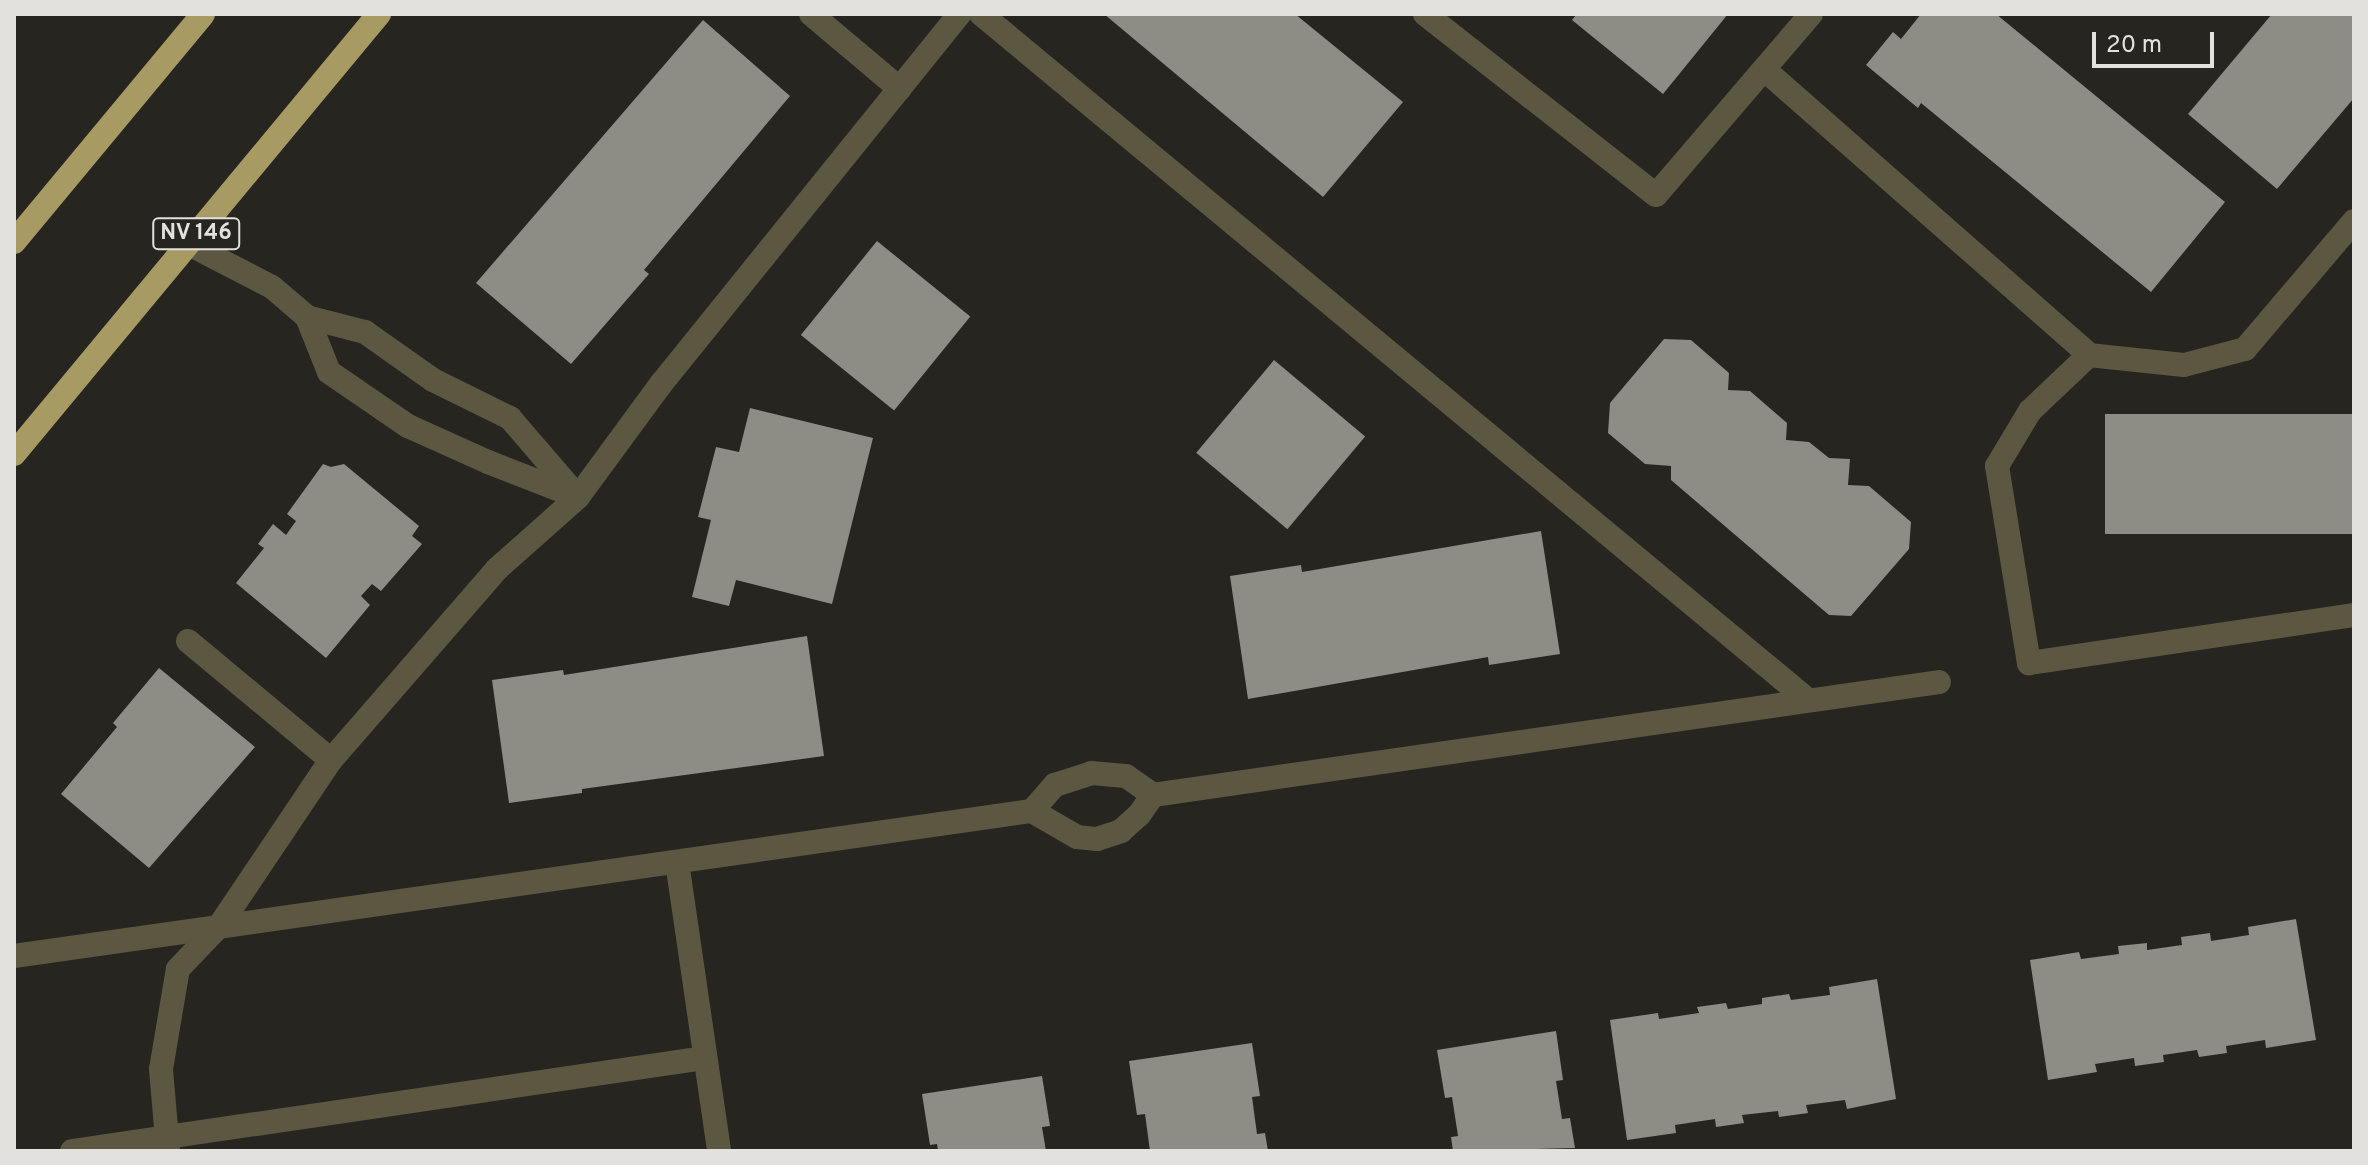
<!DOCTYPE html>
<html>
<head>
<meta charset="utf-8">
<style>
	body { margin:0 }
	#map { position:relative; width:2368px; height:1165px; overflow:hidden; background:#262520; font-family:Overpass,sans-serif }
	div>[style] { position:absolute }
	.building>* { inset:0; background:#8d8c85; transform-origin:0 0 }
	.lane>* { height:24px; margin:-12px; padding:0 12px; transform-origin:12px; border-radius:12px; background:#5b5741 }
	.street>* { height:24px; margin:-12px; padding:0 12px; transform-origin:12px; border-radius:12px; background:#5b5741 }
	.highway>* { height:24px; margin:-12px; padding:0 12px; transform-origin:12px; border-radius:12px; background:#a79b63 }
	span { translate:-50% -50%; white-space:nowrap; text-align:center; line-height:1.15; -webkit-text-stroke:8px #262520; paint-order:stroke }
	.shield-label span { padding:2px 6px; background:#262520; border:2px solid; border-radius:6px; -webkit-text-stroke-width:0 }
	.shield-label { font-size:22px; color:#e2e1dd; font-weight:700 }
	.frame { position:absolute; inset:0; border:16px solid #e2e1dd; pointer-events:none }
	.scale { position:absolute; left:2092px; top:32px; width:122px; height:36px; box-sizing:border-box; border:4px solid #e2e1dd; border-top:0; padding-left:10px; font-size:24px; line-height:28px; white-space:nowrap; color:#e2e1dd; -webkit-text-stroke:6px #262520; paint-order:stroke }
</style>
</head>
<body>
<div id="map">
	<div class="building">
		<i style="clip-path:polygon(1104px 14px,1295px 14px,1403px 102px,1323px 197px)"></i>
		<i style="clip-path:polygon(1577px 14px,1728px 14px,1663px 94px,1572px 20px)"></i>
		<i style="clip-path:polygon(1921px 14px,1996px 14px,2225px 202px,2151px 292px,1921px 103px,1918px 108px,1866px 65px,1893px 32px,1901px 39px)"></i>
		<i style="clip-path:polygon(2272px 14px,2354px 14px,2354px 98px,2277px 189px,2188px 114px)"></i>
		<i style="clip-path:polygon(703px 20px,790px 96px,644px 270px,649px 274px,571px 364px,476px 283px)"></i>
		<i style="left:877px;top:241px;width:120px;height:121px;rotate:39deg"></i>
		<i style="clip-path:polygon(1664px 339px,1691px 340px,1729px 373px,1728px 390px,1750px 391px,1787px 423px,1786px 440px,1809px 442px,1829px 458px,1850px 459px,1848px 485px,1869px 486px,1911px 522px,1909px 549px,1851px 616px,1829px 615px,1671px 480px,1671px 466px,1645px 464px,1608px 433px,1610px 403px)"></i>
		<i style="left:1274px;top:360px;width:119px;height:121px;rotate:40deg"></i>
		<i style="clip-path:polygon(750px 408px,873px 438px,832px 604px,736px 580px,729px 606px,692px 597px,711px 520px,698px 517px,716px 447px,739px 452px)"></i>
		<i style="left:2354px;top:414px;width:120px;height:249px;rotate:90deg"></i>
		<i style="clip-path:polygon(323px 464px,331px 467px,344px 464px,419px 526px,412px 536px,422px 544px,381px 591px,372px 584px,361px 596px,370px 605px,326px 658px,236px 583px,264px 548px,258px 544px,273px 524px,286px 535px,296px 521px,287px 514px)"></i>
		<i style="clip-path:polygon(1541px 531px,1560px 654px,1489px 665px,1488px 657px,1248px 699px,1230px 576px,1301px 565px,1302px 572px)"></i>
		<i style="clip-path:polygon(807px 636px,824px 756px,582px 789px,582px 793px,509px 803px,492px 680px,563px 670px,564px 675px)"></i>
		<i style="clip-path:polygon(159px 668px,255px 747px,149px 868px,61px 794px,117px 727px,113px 723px)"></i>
		<i style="clip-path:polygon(2296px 919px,2316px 1040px,2266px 1048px,2265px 1040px,2226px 1046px,2227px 1053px,2199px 1057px,2197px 1050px,2163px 1055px,2164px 1062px,2135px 1066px,2134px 1058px,2095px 1064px,2097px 1072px,2048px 1080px,2030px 960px,2079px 952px,2081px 959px,2119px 954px,2118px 946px,2147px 943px,2147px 950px,2182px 945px,2181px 937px,2210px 933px,2211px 941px,2249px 935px,2248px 927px)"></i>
		<i style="clip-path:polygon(1877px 979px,1896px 1099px,1847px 1109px,1845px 1100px,1806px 1105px,1808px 1113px,1779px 1117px,1778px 1111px,1742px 1115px,1744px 1123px,1716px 1127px,1715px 1119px,1675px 1125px,1676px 1133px,1627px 1140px,1610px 1020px,1658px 1013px,1659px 1019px,1699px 1013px,1697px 1007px,1726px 1003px,1728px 1009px,1762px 1004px,1762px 998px,1789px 994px,1791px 1000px,1830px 995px,1829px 987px)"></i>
		<i style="clip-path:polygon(1556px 1031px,1563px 1080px,1556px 1081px,1562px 1119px,1570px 1118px,1575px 1148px,1453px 1151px,1451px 1137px,1458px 1136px,1452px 1097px,1445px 1098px,1437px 1050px)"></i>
		<i style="clip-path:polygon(1252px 1043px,1260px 1096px,1252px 1097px,1257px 1134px,1265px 1133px,1268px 1151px,1150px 1151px,1145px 1114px,1137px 1115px,1129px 1061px)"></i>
		<i style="clip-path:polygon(1042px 1076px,1050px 1126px,1042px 1127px,1046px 1151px,938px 1151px,937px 1144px,930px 1145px,922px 1094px)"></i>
	</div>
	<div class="lane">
		<i style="left:811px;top:14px;width:116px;rotate:40.1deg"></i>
	</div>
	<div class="street">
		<i style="left:981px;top:14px;width:1074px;rotate:39.68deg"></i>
		<i style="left:1425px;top:14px;width:293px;rotate:38.1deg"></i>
		<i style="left:1656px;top:195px;width:238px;rotate:-49.4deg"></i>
		<i style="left:1765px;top:70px;width:432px;rotate:41.3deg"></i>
		<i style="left:2354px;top:221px;width:168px;rotate:130.4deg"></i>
		<i style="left:2245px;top:349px;width:63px;rotate:165.3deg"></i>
		<i style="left:2184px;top:365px;width:96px;rotate:-174deg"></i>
		<i style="left:2089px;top:355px;width:81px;rotate:136.5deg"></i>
		<i style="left:2030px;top:411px;width:64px;rotate:121deg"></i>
		<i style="left:1997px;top:466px;width:200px;rotate:80.8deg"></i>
		<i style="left:2029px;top:663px;width:329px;rotate:-8.4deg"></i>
		<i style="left:189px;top:244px;width:93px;rotate:27.4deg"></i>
		<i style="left:272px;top:287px;width:46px;rotate:40.6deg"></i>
		<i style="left:307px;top:317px;width:60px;rotate:14.5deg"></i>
		<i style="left:365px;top:332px;width:83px;rotate:35.2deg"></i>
		<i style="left:433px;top:380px;width:86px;rotate:26.3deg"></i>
		<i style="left:510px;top:418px;width:104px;rotate:49.3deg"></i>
		<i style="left:307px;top:317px;width:59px;rotate:68.2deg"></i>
		<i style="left:329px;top:372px;width:96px;rotate:34.4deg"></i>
		<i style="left:408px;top:426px;width:88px;rotate:24.2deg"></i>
		<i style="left:488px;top:462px;width:93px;rotate:21.3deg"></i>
		<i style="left:188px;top:641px;width:186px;rotate:39.8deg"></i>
		<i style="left:1032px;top:811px;width:52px;rotate:30deg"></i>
		<i style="left:1077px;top:837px;width:20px;rotate:6deg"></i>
		<i style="left:1097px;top:839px;width:25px;rotate:-18deg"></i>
		<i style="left:1121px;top:831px;width:24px;rotate:-42deg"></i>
		<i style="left:1139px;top:815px;width:24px;rotate:-55deg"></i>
		<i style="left:677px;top:862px;width:292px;rotate:81.7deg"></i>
		<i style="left:14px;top:956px;width:1028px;rotate:-8.11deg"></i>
		<i style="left:1032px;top:811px;width:35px;rotate:-49deg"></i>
		<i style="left:1055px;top:785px;width:38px;rotate:-18deg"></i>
		<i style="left:1091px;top:773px;width:35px;rotate:5deg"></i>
		<i style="left:1126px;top:776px;width:33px;rotate:35deg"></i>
		<i style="left:1153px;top:795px;width:794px;rotate:-8.18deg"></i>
		<i style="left:72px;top:1151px;width:640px;rotate:-8.36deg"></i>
		<i style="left:168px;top:1151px;width:82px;rotate:-94.9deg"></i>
		<i style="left:161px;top:1069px;width:101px;rotate:-80.4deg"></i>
		<i style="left:178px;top:969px;width:61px;rotate:-46.3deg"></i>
		<i style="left:220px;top:925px;width:199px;rotate:-56.1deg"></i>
		<i style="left:331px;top:760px;width:253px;rotate:-49deg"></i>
		<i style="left:497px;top:569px;width:108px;rotate:-41.6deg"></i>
		<i style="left:578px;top:497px;width:140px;rotate:-53.7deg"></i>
		<i style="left:661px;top:384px;width:476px;rotate:-51.1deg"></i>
	</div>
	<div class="highway">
		<i style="left:14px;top:242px;width:296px;rotate:-50.3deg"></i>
		<i style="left:14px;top:454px;width:572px;rotate:-50.32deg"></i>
	</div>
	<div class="shield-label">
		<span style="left:196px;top:234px">NV 146</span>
	</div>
	<div class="frame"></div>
	<div class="scale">20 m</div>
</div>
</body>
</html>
